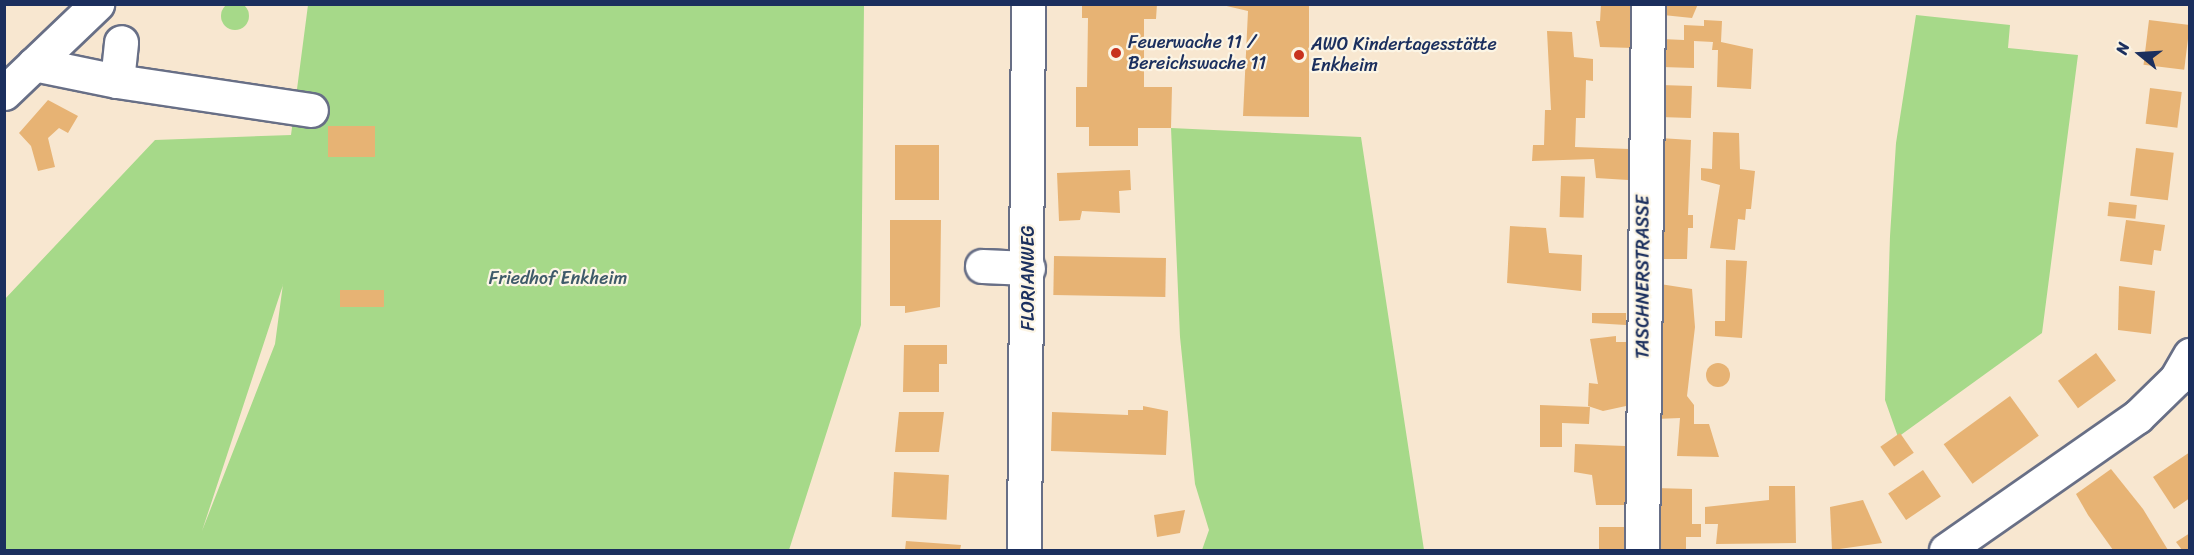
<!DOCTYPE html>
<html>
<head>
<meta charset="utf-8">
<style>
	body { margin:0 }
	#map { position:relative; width:2194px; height:555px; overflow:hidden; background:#f8e7d0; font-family:Sriracha,sans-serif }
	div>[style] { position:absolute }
	.green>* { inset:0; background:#a6d989 }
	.round { border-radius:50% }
	.building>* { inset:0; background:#e7b374; transform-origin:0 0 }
	.roads { filter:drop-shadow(2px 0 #686f86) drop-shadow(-2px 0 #686f86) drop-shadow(0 2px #686f86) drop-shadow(0 -2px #686f86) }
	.minor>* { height:33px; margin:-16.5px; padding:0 16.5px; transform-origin:16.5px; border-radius:16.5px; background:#fff }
	.dots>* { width:16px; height:16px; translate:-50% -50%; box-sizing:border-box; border:3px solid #fcf5e5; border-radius:50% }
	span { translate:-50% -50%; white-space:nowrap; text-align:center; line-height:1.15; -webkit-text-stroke:4.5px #fcf5e5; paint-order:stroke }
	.poi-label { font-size:18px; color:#1b2f5e }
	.left { translate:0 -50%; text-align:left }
	.street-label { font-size:18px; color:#1b2f5e }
	.park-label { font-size:18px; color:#3e5a69 }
	.frame { position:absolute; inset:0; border:6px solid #1b2f5e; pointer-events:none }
	.north { position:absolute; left:2110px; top:24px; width:60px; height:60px; -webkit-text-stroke:4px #fcf5e5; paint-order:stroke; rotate:288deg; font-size:16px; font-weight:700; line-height:24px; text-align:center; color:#1b2f5e }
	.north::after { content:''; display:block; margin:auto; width:21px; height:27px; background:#1b2f5e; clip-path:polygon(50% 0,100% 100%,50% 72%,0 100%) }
</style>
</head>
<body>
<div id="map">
	<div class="green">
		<i class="round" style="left:221px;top:2px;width:28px;height:28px"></i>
		<i style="clip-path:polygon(evenodd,713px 4px,864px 5px,861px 325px,789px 550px,5px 550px,4px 300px,155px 140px,291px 135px,308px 5px,713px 4px,283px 284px,275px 344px,202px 531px,283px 285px,283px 284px)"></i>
		<i style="clip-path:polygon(1916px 15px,2010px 25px,2008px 48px,2078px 55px,2042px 333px,1898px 437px,1885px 400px,1890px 236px,1896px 143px)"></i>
		<i style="clip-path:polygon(1171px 128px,1361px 137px,1424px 550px,1202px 550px,1209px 530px,1195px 484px,1180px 337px)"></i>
	</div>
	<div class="building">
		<i style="clip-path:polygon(1082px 4px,1157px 4px,1156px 19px,1144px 19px,1144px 87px,1172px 87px,1171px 128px,1138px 128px,1138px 146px,1089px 146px,1089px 127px,1076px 127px,1076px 87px,1087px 87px,1088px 18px,1082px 18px)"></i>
		<i style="clip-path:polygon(1218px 4px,1309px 4px,1309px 117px,1243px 116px,1248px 11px)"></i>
		<i style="clip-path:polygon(1601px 4px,1633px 4px,1633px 48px,1600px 47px,1596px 21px,1600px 21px)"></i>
		<i style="clip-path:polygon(1663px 4px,1698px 4px,1692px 18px,1663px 15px)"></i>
		<i style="clip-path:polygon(1704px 20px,1722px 21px,1721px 42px,1753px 49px,1751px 89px,1717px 87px,1718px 50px,1712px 50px,1713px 42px,1694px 41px,1694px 68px,1662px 67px,1662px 39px,1684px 40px,1684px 25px,1704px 26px)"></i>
		<i style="left:2149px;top:20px;width:41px;height:45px;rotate:7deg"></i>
		<i style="clip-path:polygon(1547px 31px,1572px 32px,1574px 57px,1593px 59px,1593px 81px,1586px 80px,1585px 118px,1576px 118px,1575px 147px,1629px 149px,1628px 180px,1596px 178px,1594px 159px,1532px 161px,1533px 145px,1544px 145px,1545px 110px,1551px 110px)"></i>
		<i style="left:1661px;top:85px;width:31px;height:32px;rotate:2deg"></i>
		<i style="left:2150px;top:88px;width:32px;height:36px;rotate:7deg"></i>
		<i style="clip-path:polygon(48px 100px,78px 116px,68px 133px,59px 128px,48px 138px,55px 167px,38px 171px,31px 146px,19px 133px)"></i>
		<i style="left:375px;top:126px;width:31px;height:47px;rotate:90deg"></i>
		<i style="clip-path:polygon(1713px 132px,1739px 133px,1740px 169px,1755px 171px,1751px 209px,1746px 209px,1745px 220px,1738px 219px,1735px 250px,1710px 248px,1720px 185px,1701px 180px,1701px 168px,1712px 169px)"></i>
		<i style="clip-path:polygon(1660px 138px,1691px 140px,1688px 215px,1693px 215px,1693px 228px,1688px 228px,1687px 259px,1655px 259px)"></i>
		<i style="left:895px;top:145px;width:44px;height:55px"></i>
		<i style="left:2136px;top:148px;width:38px;height:48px;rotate:7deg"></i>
		<i style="clip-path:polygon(1130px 170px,1131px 190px,1119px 191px,1120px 213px,1082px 211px,1080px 220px,1059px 221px,1057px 173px)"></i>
		<i style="left:1561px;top:176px;width:24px;height:41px;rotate:2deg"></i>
		<i style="left:2109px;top:202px;width:28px;height:14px;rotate:6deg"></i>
		<i style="clip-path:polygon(890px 220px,941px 220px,940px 307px,905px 313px,905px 306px,890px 306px)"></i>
		<i style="clip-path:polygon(2126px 220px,2165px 225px,2161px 251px,2154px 250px,2152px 265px,2120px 261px)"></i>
		<i style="clip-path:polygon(1510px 226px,1546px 228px,1549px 253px,1582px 255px,1581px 291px,1507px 283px)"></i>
		<i style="left:1054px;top:256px;width:112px;height:39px;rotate:1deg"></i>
		<i style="clip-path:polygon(1726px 260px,1747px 261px,1742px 338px,1715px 336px,1715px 321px,1725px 321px)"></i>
		<i style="clip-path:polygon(1660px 284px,1692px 289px,1695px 327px,1687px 396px,1694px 405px,1694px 424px,1709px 424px,1719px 457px,1677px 456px,1680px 418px,1656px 419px)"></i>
		<i style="clip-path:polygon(2119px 286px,2155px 291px,2151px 334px,2118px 330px)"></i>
		<i style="left:340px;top:290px;width:44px;height:17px"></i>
		<i style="clip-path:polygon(1592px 313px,1626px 313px,1626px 325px,1592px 323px)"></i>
		<i style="clip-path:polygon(1616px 336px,1616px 342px,1626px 342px,1626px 406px,1603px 411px,1588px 406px,1589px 383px,1598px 384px,1590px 339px)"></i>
		<i style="clip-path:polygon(904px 345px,947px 345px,947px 364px,939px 364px,939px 392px,903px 392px)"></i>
		<i style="left:2096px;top:353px;width:34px;height:47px;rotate:54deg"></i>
		<i class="round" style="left:1706px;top:363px;width:24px;height:24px"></i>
		<i style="left:2010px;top:396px;width:49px;height:82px;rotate:54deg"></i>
		<i style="clip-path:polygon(1540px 405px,1590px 407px,1589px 424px,1562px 423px,1562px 447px,1540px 447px)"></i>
		<i style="clip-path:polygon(1143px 406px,1168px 411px,1166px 455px,1051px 451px,1052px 412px,1128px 415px,1128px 410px,1143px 410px)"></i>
		<i style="clip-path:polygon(899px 412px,944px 412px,939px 452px,895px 452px)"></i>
		<i style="left:1900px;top:433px;width:24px;height:24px;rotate:55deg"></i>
		<i style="clip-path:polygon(1575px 444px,1625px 446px,1625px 505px,1596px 505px,1592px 475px,1574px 472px)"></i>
		<i style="clip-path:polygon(2190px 452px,2190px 498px,2174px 509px,2153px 477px)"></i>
		<i style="clip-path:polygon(2111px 469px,2143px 509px,2168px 550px,2113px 550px,2088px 515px,2076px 494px)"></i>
		<i style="left:1923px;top:470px;width:32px;height:42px;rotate:56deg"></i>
		<i style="left:894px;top:472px;width:55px;height:45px;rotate:3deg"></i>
		<i style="clip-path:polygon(1769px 486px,1795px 486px,1796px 543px,1716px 544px,1718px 524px,1705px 524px,1705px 507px,1769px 500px)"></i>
		<i style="clip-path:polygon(1655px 488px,1692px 489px,1692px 524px,1701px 524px,1701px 537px,1686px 537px,1686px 550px,1655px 550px)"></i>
		<i style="clip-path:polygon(1863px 500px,1882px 543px,1832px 550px,1830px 507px)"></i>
		<i style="clip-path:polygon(1185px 510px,1180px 533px,1157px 537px,1154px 515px)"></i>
		<i style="left:1599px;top:527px;width:26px;height:23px"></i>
		<i style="clip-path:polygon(2190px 533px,2190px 550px,2182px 550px,2176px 542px)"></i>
		<i style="clip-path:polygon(906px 541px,961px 545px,960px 550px,905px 550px)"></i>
	</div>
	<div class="roads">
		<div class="minor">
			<i style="left:34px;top:64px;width:85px;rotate:11.6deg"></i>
			<i style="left:117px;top:81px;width:39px;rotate:-84deg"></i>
			<i style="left:117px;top:81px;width:196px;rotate:8.5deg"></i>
			<i style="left:4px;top:93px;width:129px;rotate:-43.7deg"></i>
			<i style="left:982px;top:266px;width:46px;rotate:2.5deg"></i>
			<i style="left:1024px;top:550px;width:546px;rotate:-89.58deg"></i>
			<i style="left:1642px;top:550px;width:546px;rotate:-89.37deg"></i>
			<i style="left:1946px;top:550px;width:233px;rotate:-34.9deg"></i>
			<i style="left:2137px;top:417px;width:54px;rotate:-44.3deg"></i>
			<i style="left:2176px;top:379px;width:28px;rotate:-60deg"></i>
		</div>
	</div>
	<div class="dots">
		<i style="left:1116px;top:53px;background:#c8321e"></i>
		<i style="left:1299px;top:55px;background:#c8321e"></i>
	</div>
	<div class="poi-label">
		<span class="left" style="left:1128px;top:53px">Feuerwache 11 /<br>Bereichswache 11</span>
		<span class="left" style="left:1311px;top:55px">AWO Kindertagesstätte<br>Enkheim</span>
	</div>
	<div class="street-label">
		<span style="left:1643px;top:277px;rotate:-90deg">TASCHNERSTRASSE</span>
		<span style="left:1028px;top:278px;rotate:-90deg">FLORIANWEG</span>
	</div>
	<div class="park-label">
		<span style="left:558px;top:278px">Friedhof Enkheim</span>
	</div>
	<div class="frame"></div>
	<div class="north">N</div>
</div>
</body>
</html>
